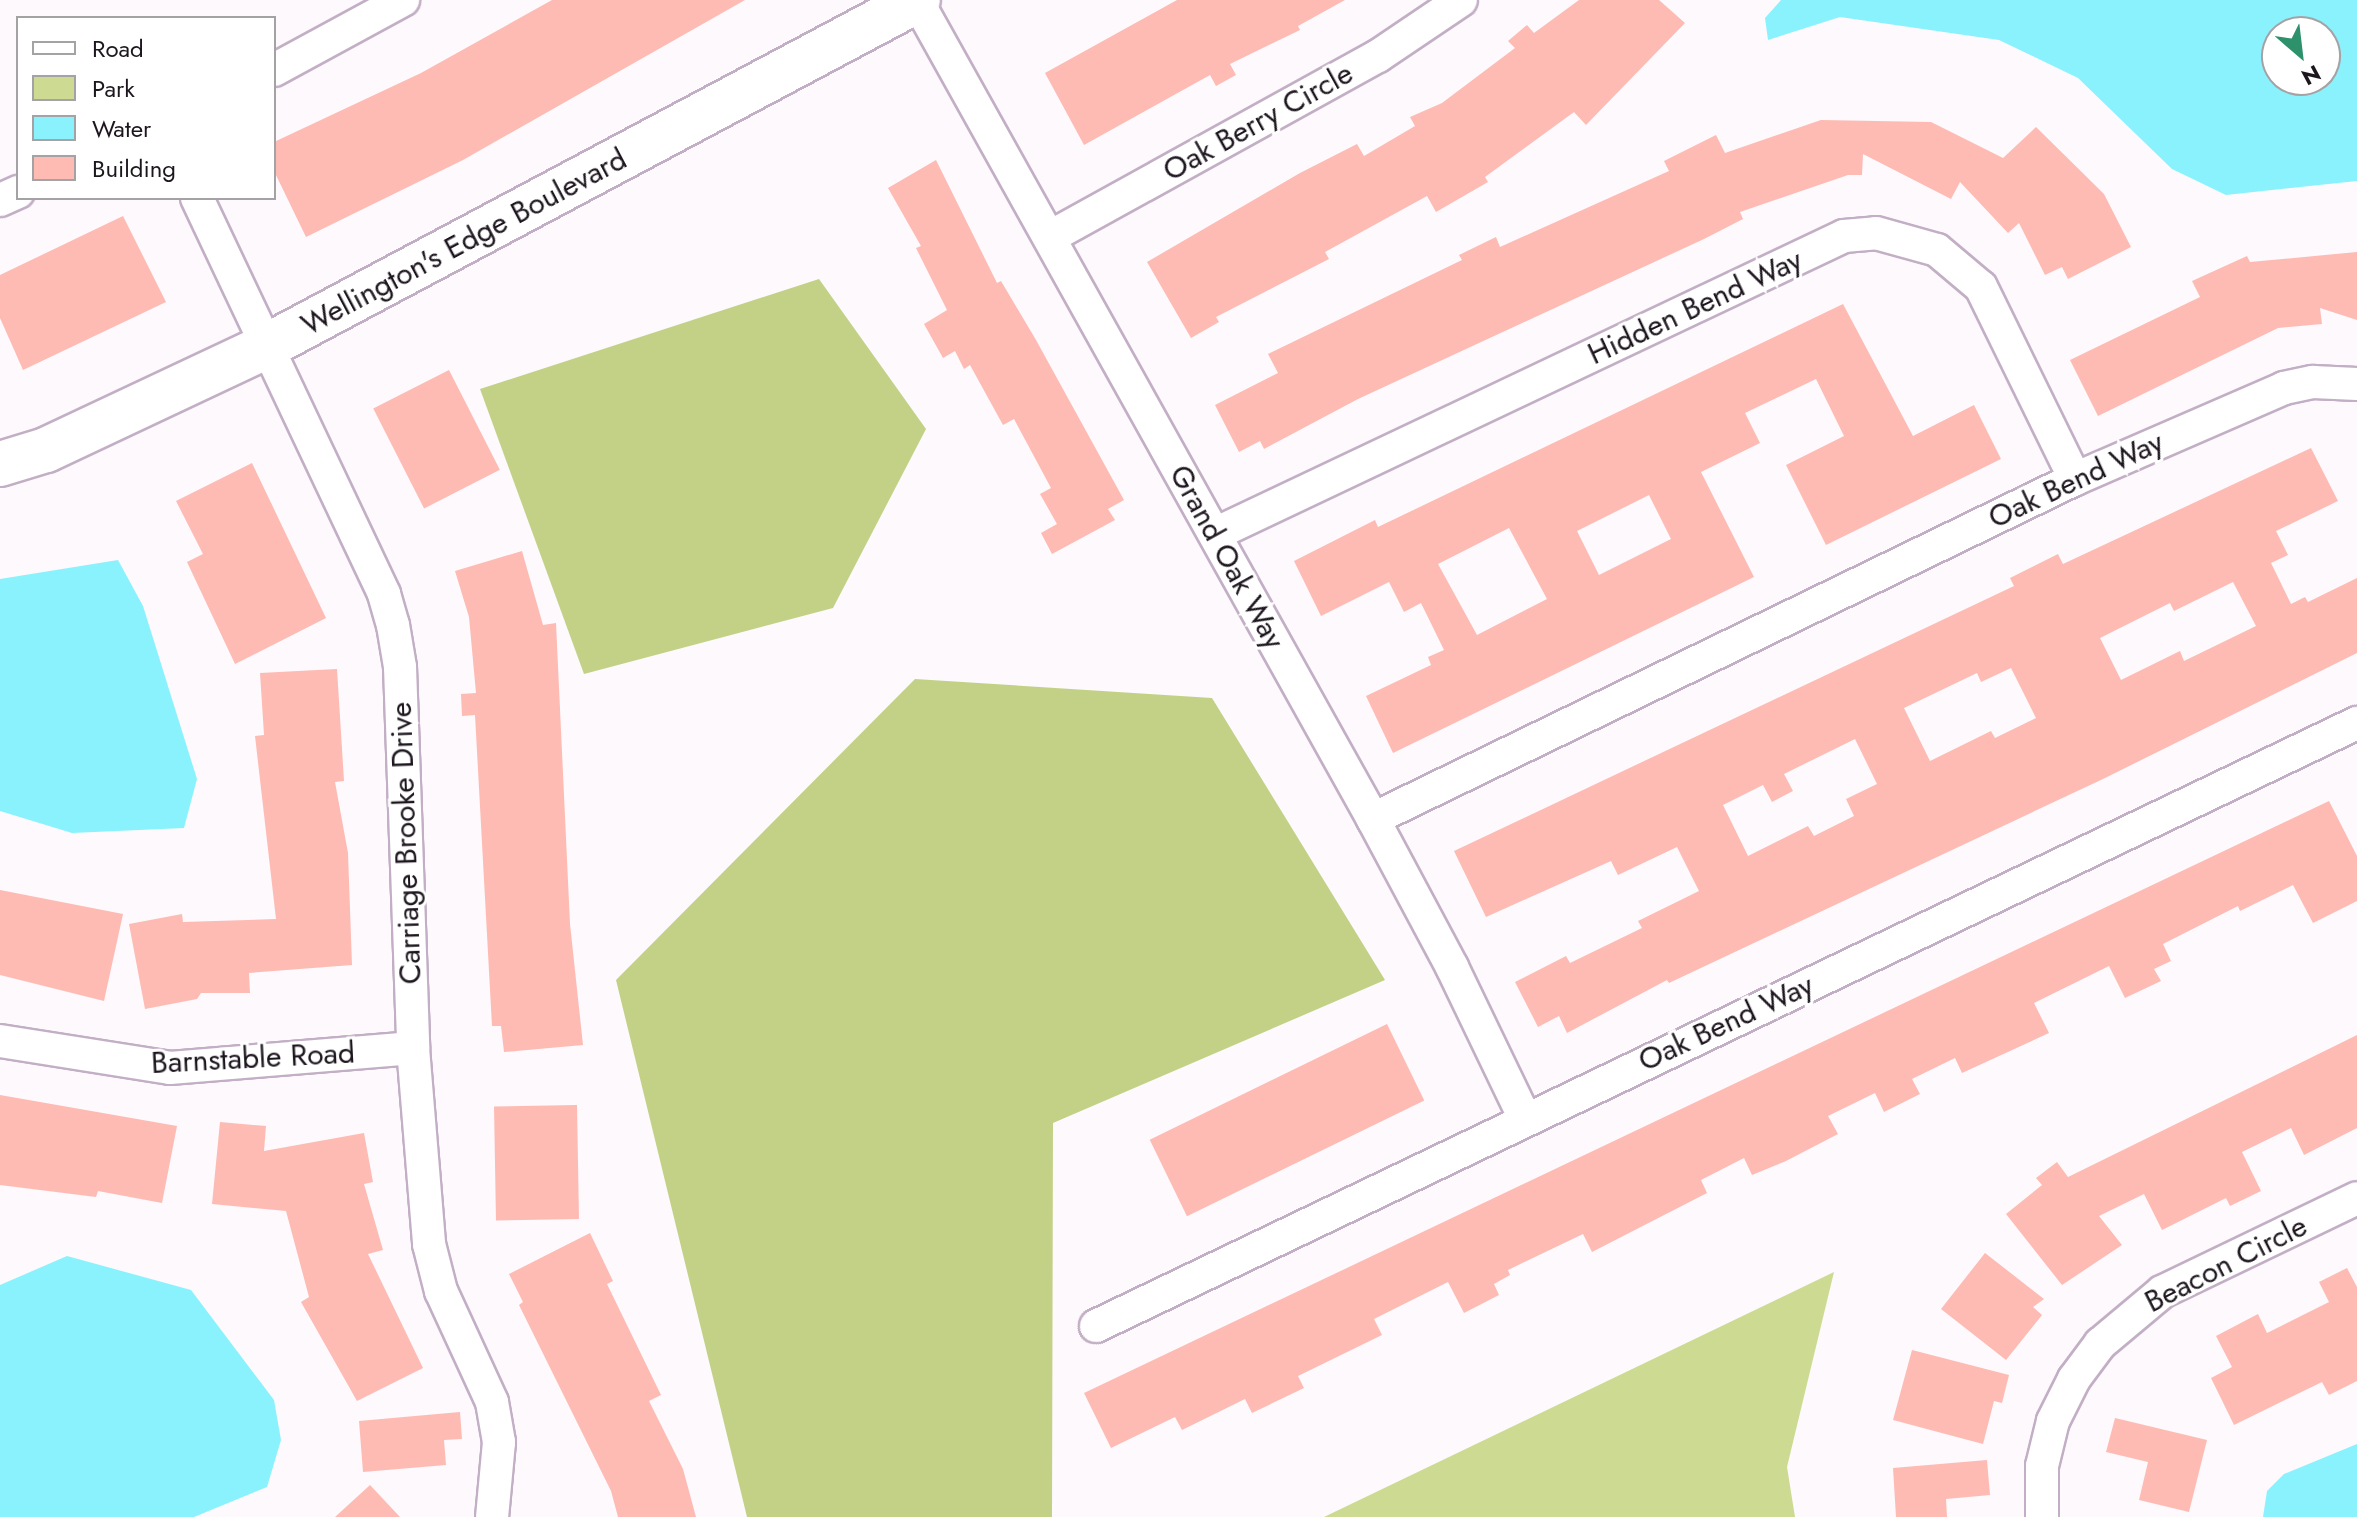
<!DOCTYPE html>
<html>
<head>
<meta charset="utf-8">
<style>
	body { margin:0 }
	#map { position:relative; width:2357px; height:1517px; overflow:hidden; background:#fdf9fd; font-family:Jost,sans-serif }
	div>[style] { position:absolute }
	.green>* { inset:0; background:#cddb92 }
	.forest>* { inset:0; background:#c3d187 }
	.water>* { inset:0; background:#8af2fc }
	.building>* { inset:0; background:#fdbbb3; transform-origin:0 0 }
	.roads { filter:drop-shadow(2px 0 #c3afc5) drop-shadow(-2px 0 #c3afc5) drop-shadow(0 2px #c3afc5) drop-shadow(0 -2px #c3afc5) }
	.street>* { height:32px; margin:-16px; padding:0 16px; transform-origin:16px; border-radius:16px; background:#fff }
	.secondary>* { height:44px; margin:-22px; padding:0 22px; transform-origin:22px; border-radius:22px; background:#fff }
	span { translate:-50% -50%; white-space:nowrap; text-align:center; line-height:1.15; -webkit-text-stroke:6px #fff; paint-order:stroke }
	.street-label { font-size:30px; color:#1d161e }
	.legend { position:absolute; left:16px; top:16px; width:260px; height:184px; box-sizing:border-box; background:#fff; border:2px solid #a5a2a5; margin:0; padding:10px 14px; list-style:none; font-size:24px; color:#1d161e }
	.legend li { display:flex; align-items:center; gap:16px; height:40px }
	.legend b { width:40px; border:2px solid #a5a2a5 }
	.north { position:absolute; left:2261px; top:16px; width:80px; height:80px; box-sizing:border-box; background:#fff; border:2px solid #a5a2a5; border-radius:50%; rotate:152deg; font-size:22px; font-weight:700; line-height:32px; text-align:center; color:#1d161e }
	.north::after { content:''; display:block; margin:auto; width:28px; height:36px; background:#2d916c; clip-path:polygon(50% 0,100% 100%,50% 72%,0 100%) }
</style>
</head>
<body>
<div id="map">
	<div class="green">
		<i style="clip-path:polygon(1834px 1272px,1787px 1467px,1795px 1517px,1324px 1517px)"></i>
	</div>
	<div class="forest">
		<i style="clip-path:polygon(819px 279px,926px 429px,833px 608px,584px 674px,480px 389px)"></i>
		<i style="clip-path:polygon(915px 679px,1212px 698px,1385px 980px,1053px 1123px,1052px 1517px,747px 1517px,616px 980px)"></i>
	</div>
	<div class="water">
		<i style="clip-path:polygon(evenodd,1781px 0,2357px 0,2357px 181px,2226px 195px,2172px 169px,2078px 78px,1999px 40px,1840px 17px,1768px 40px,1765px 18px,1781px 0,2325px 32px,2325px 80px,2277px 80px,2277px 32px,2325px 32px)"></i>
		<i style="clip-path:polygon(118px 560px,143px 606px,197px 779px,184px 828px,72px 833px,0 811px,0 579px)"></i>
		<i style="clip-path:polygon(67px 1256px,191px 1290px,274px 1400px,281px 1440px,267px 1487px,194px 1517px,0 1517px,0 1285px)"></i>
		<i style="clip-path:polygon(2357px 1444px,2357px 1517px,2263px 1517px,2267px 1491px,2284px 1474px)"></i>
	</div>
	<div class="building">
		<i style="clip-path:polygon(552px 0,745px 0,463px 160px,306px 237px,274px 171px,274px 142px,421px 73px)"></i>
		<i style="clip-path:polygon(1177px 0,1345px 0,1298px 26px,1300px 30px,1230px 64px,1236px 75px,1216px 86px,1210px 75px,1084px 145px,1045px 73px)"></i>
		<i style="clip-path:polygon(1579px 0,1659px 0,1685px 23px,1586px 125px,1574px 112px,1485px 177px,1488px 182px,1436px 212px,1427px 196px,1325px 252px,1329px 259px,1216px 317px,1219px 322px,1191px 338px,1147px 262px,1300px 173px,1357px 144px,1364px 156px,1415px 126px,1410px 117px,1442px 103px,1515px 48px,1508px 41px,1527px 25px,1534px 33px)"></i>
		<i style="clip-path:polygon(1821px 120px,1931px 122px,2003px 158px,2036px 127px,2104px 194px,2131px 247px,2068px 279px,2062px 267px,2045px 275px,2019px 223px,2008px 233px,1960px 182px,1951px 199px,1863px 154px,1862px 175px,1848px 175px,1740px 212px,1743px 219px,1704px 239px,1358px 399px,1264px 449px,1260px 441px,1239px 452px,1215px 405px,1278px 373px,1268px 354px,1462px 260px,1459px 255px,1496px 237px,1500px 247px,1669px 171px,1664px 161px,1716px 135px,1725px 153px)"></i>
		<i style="clip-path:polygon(936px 160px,997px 283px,1001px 281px,1036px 340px,1124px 500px,1108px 509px,1115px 520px,1052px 554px,1041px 533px,1057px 524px,1040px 494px,1051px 488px,1014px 419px,1003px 425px,970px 365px,964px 369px,955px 351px,943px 358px,924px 324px,947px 310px,916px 248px,921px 246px,888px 188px)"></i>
		<i style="clip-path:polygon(123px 216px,166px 302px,23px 370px,0 318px,0 275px)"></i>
		<i style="clip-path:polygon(2357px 252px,2357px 320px,2320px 308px,2322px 324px,2278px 328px,2098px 416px,2070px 360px,2200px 297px,2192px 281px,2247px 256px,2250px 262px)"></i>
		<i style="clip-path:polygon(evenodd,1843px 304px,1913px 436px,1974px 405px,2001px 459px,1826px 545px,1786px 465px,1844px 436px,1816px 379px,1745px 413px,1760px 443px,1701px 472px,1754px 577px,1393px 753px,1366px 696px,1431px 665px,1428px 657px,1444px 650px,1421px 603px,1404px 612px,1389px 582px,1321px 616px,1294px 561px,1375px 520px,1378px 527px,1843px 304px,1649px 495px,1671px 539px,1599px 575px,1577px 531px,1649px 495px,1843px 304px,1509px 528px,1547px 599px,1477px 635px,1438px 564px,1509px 528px)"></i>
		<i style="left:449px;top:370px;width:112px;height:85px;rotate:63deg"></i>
		<i style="clip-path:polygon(evenodd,2311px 448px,2338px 501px,2276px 531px,2288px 555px,2271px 563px,2291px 604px,2305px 597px,2308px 602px,2357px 578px,2357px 653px,2103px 779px,1669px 983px,1667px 980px,1567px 1033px,1559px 1016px,1538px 1027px,1515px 982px,1566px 956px,1570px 963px,1642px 928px,1638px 921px,1699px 891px,1677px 847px,1618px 875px,1611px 861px,1486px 917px,1454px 851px,2014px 586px,2010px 578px,2058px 554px,2063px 564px,2311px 448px,2233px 582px,2256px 626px,2184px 661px,2180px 651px,2121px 680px,2100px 638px,2170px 603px,2174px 611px,2233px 582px,2311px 448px,2011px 668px,2036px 718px,1995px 738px,1991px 731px,1930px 761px,1904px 708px,1977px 673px,1981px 682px,2011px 668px,2311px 448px,1855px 739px,1877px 784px,1846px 799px,1854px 816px,1814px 836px,1808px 826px,1748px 856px,1723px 805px,1763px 785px,1772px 802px,1793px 791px,1784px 774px,1855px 739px)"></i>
		<i style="clip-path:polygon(252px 463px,326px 618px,235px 664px,187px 562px,203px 554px,176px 501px)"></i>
		<i style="clip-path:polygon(522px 551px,543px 625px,556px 623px,570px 924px,583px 1045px,504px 1052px,501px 1026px,492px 1026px,475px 715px,462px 716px,461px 694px,476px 693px,469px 617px,455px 571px)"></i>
		<i style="clip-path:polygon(337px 669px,344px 781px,335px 782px,348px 853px,352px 965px,249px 973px,250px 993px,201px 993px,197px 999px,145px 1009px,129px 924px,182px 914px,183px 922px,276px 919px,255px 736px,264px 735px,260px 673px)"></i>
		<i style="clip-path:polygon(2329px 801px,2357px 856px,2357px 901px,2313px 923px,2293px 885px,2240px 911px,2238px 906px,2163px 944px,2171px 961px,2154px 969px,2161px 981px,2125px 998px,2109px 966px,2034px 1003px,2049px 1033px,1962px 1073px,1955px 1058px,1912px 1079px,1920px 1094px,1884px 1112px,1875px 1093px,1828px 1116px,1838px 1134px,1786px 1161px,1752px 1175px,1744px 1158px,1701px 1180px,1707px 1193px,1592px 1252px,1583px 1234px,1508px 1270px,1510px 1275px,1494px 1284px,1499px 1295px,1464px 1313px,1448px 1282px,1374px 1319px,1382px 1335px,1298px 1376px,1304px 1388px,1252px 1413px,1245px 1399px,1182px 1430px,1175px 1417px,1111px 1448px,1084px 1393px)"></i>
		<i style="clip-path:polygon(0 890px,123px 914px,104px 1001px,0 975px)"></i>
		<i style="left:1387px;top:1024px;width:85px;height:264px;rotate:64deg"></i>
		<i style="clip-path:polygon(2357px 1035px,2357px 1128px,2304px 1155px,2291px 1128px,2242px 1152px,2261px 1191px,2230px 1206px,2226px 1198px,2162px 1230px,2144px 1194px,2099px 1216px,2122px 1245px,2062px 1285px,2006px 1214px,2042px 1185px,2036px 1178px,2057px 1162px,2068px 1177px)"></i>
		<i style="clip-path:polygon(0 1095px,177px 1126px,162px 1203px,98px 1191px,96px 1197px,0 1185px)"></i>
		<i style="left:577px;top:1105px;width:114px;height:83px;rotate:89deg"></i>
		<i style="clip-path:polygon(220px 1122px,266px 1126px,264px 1151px,364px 1133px,373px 1182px,364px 1184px,383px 1250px,368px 1254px,423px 1368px,357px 1401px,301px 1302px,309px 1297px,286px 1211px,212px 1204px)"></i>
		<i style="clip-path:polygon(590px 1233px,613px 1281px,607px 1284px,661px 1395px,649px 1401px,683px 1469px,696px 1517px,618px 1517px,611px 1491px,519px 1305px,523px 1302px,509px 1274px)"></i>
		<i style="clip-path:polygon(1985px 1253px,2044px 1299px,2033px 1307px,2042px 1315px,2006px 1360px,1941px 1309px)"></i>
		<i style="clip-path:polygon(2347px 1268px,2357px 1287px,2357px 1381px,2329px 1395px,2322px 1382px,2234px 1425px,2211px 1378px,2232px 1367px,2216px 1336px,2258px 1314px,2267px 1333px,2329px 1302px,2319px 1282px)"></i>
		<i style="clip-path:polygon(1912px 1350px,2009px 1375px,2002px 1403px,1994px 1401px,1983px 1444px,1893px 1420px)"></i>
		<i style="clip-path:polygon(460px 1412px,462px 1439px,444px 1440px,446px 1465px,363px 1472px,359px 1421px)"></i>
		<i style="clip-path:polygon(2115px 1418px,2207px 1440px,2189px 1512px,2139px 1500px,2148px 1462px,2106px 1452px)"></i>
		<i style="clip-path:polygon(1987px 1460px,1990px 1495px,1946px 1499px,1947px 1517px,1896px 1517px,1893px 1468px)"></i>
		<i style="clip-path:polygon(370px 1485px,400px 1517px,335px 1517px)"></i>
	</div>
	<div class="roads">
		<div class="street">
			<i style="left:917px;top:1px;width:937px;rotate:60.86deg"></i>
			<i style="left:1373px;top:819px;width:168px;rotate:61.9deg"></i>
			<i style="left:1452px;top:967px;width:169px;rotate:64.3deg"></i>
			<i style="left:274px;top:70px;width:147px;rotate:-28.5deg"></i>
			<i style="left:197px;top:198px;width:438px;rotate:64.7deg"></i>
			<i style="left:384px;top:594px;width:32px;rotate:74deg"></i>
			<i style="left:393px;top:625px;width:43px;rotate:80.5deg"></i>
			<i style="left:400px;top:667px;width:381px;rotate:88deg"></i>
			<i style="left:413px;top:1048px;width:197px;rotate:85.3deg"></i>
			<i style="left:429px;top:1244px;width:49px;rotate:75.7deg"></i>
			<i style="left:441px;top:1291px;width:122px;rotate:65.3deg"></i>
			<i style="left:492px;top:1402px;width:41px;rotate:80.1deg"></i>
			<i style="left:499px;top:1442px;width:75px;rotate:95.3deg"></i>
			<i style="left:0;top:200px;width:20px;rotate:-24deg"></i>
			<i style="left:1050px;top:237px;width:375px;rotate:-28.9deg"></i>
			<i style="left:1378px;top:56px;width:100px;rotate:-34deg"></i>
			<i style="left:1215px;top:534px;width:696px;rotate:-25.35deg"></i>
			<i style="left:1844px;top:236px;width:32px;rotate:-5deg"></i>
			<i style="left:1876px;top:233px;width:63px;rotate:15.6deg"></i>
			<i style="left:1937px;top:250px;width:57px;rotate:40.1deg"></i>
			<i style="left:1981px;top:287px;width:214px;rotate:63.9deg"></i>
			<i style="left:1373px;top:819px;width:780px;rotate:-25.84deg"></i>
			<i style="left:2075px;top:479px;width:228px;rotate:-23.5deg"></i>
			<i style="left:2284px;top:388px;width:30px;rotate:-12deg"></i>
			<i style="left:2313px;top:382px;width:44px;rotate:2.6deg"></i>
			<i style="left:0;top:1041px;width:172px;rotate:9deg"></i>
			<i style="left:170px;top:1068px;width:244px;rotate:-4.7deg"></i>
			<i style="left:1096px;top:1326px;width:1398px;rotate:-25.56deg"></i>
			<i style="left:2042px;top:1517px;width:51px;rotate:-90deg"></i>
			<i style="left:2042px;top:1466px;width:46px;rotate:-76.3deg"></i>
			<i style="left:2053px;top:1421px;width:47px;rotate:-63.4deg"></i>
			<i style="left:2074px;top:1379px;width:44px;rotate:-53.4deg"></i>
			<i style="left:2100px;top:1344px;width:81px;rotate:-40deg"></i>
			<i style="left:2162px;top:1292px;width:216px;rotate:-25.7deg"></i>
		</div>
		<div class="secondary">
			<i style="left:0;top:464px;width:48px;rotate:-16.9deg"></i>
			<i style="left:46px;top:450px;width:244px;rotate:-25.2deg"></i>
			<i style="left:267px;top:346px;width:737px;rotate:-27.99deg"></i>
		</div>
	</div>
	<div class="street-label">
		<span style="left:1258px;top:122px;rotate:-29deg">Oak Berry Circle</span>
		<span style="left:464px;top:242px;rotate:-28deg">Wellington's Edge Boulevard</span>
		<span style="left:1695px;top:307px;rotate:-25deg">Hidden Bend Way</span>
		<span style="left:2076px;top:480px;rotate:-25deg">Oak Bend Way</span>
		<span style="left:1227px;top:557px;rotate:61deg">Grand Oak Way</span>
		<span style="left:406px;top:843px;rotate:-92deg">Carriage Brooke Drive</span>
		<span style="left:1726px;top:1023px;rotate:-25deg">Oak Bend Way</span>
		<span style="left:253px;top:1058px;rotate:-3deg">Barnstable Road</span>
		<span style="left:2226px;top:1264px;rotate:-27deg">Beacon Circle</span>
	</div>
	<ul class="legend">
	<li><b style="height:10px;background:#fff"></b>Road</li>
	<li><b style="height:22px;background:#cddb92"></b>Park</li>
	<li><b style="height:22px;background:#8af2fc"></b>Water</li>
	<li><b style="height:22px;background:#fdbbb3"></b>Building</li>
	</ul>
	<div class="north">N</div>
</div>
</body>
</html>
